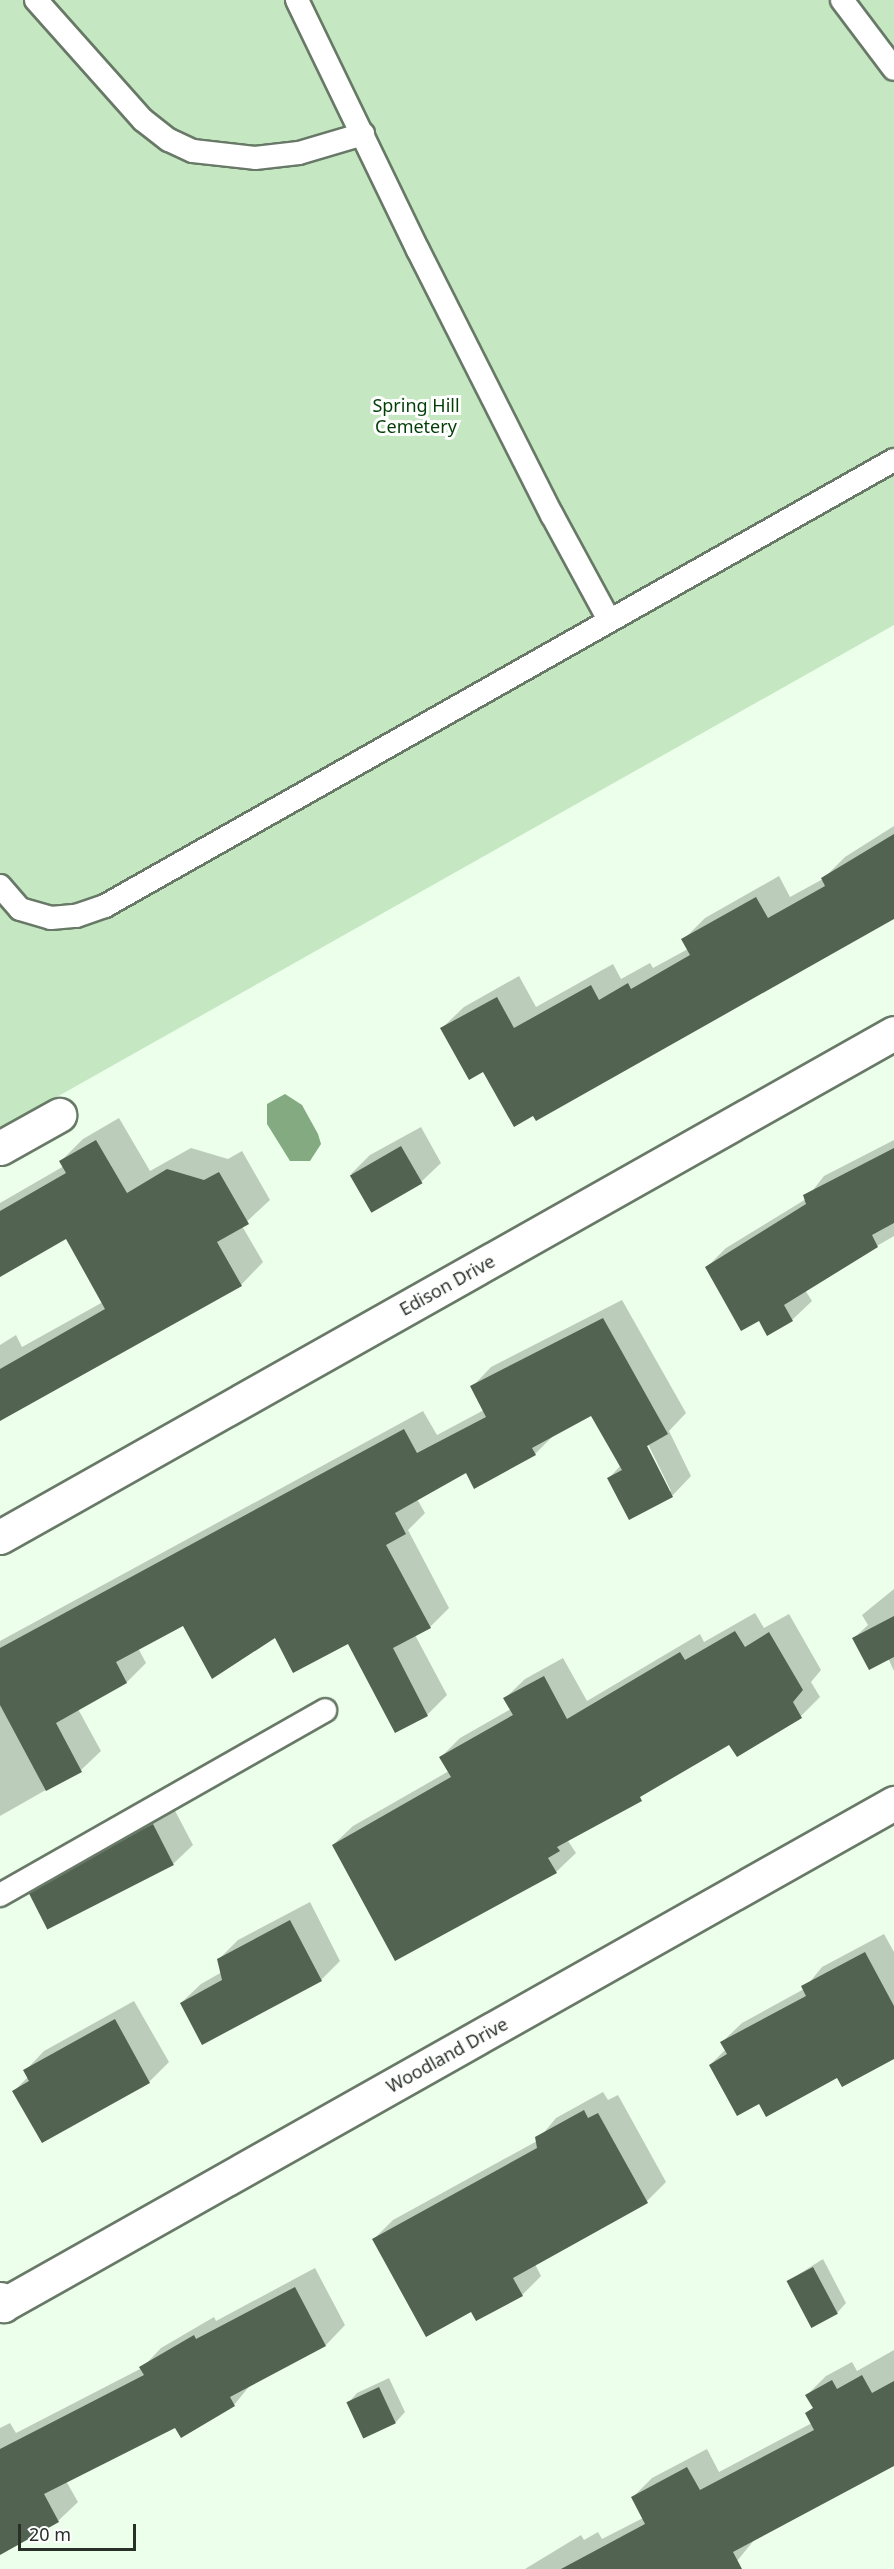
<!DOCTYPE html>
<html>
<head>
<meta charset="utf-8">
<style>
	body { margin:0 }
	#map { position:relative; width:894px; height:2569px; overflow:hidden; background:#ebffea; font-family:"Noto Sans",sans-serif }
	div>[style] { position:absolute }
	.green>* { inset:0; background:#c5e8c2 }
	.water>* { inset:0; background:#83aa81 }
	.shadow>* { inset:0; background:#0003 }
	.building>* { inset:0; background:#536352; transform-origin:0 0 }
	.roads { filter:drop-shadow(2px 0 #687967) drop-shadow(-2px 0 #687967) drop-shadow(0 2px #687967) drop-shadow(0 -2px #687967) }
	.service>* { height:22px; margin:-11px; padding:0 11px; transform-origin:11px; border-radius:11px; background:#fff }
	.minor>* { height:33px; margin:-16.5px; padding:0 16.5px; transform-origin:16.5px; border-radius:16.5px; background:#fff }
	.tertiary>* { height:33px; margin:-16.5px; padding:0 16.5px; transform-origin:16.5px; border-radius:16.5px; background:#fff }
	span { translate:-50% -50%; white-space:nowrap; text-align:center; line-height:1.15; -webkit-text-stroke:6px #fff; paint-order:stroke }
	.park-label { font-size:18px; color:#023e06 }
	.street-label { font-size:18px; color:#283028 }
	.scale { position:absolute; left:18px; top:2524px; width:118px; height:27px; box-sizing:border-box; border:3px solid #283028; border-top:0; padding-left:8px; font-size:18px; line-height:21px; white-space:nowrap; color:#283028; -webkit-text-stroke:4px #fff; paint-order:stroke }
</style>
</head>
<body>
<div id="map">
	<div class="green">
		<i style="clip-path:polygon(0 0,894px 0,894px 625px,0 1129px)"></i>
	</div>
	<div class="water">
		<i style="clip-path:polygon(285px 1094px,302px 1105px,318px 1134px,321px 1144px,310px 1161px,290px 1161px,267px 1124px,267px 1104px)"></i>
	</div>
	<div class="shadow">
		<i style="clip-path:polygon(894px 826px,894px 915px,484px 1070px,442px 1028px,464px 1007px,519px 976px,536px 1007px,613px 964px,621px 979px,650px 963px,653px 968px,688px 949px,683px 940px,705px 918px,779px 876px,790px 897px,823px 879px,845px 857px)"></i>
		<i style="clip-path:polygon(119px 1118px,150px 1171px,191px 1148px,228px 1159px,242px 1151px,270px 1200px,242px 1226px,263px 1262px,241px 1285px,0 1419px,0 1345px,16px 1335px,22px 1347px,103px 1302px,66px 1237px,0 1272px,0 1203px,64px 1166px,61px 1161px,83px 1139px)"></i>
		<i style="clip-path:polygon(421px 1127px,441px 1163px,421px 1182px,351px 1174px,370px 1155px)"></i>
		<i style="clip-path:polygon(894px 1140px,894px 1236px,810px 1285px,805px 1290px,812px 1301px,792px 1320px,759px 1319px,707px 1267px,726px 1248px,806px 1199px,824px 1176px)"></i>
		<i style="clip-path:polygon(evenodd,622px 1300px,686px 1413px,669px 1431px,691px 1476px,672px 1496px,609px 1478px,621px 1465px,592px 1414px,555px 1434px,535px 1454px,466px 1471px,417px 1499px,425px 1513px,408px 1530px,449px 1608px,430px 1627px,415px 1635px,447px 1695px,427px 1715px,349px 1642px,183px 1624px,138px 1648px,146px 1663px,127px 1682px,78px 1709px,101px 1751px,81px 1770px,0 1816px,0 1641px,423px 1411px,437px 1435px,484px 1410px,472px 1387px,491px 1367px,622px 1300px,645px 1438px,671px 1491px,668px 1491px,642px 1440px,645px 1438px)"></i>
		<i style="clip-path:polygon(894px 1589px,894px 1671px,888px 1658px,854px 1638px,868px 1625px,862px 1615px)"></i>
		<i style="clip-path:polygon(755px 1613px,764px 1628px,789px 1614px,821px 1670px,811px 1682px,820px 1697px,801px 1716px,730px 1743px,572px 1837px,568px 1841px,576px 1853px,556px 1872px,333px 1845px,353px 1826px,449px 1771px,441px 1757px,460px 1738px,511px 1709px,505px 1698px,525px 1679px,563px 1658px,587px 1701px,700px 1634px,704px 1642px)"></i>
		<i style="clip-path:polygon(172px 1805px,193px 1845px,173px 1864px,49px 1928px,31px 1894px,50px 1875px)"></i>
		<i style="clip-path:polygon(310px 1902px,340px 1961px,321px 1980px,181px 2003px,201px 1984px,222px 1972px,219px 1959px,238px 1940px)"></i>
		<i style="clip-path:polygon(884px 1934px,894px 1952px,894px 2058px,759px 2102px,710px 2065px,726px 2049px,722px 2042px,742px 2023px,804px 1989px,822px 1967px)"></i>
		<i style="clip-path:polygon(134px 2001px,169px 2062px,149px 2082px,42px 2141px,14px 2091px,28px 2077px,25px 2071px,44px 2051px)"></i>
		<i style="clip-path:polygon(603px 2092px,608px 2100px,618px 2095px,666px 2182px,647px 2201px,535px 2264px,541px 2276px,522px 2295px,472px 2310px,373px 2240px,393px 2220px,537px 2141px,556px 2118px)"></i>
		<i style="clip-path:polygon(823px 2259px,846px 2303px,837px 2313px,788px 2281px)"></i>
		<i style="clip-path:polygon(315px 2268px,345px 2325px,326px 2345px,252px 2383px,234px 2405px,176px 2426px,66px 2481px,78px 2502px,58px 2521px,0 2553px,0 2428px,10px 2423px,16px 2433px,142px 2368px,161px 2348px,214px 2317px,216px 2321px)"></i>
		<i style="clip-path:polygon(894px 2350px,894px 2464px,755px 2539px,737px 2561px,722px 2569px,525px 2569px,581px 2535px,584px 2540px,598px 2532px,602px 2539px,643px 2518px,632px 2498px,652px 2478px,707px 2449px,719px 2472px,812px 2423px,807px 2413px,814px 2407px,807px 2395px,826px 2376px,852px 2362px,857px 2371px)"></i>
		<i style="clip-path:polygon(389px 2378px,405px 2412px,396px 2422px,364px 2436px,348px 2403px,357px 2393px)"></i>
	</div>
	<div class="building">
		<i style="clip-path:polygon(894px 834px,894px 919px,536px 1121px,533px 1116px,514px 1127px,483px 1072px,469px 1080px,440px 1028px,497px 997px,514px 1028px,591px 985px,599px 1000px,628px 983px,631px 989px,690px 955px,681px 939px,756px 897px,768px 918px,825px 886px,821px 878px)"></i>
		<i style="clip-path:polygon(96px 1140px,127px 1193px,167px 1169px,204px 1180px,219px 1172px,249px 1224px,217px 1242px,242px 1286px,0 1421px,0 1369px,105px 1309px,66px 1239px,0 1277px,0 1211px,66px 1173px,59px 1161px)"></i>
		<i style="left:401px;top:1146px;width:43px;height:59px;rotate:60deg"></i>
		<i style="clip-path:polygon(894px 1148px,894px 1223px,872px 1235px,878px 1247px,784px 1305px,793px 1321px,767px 1336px,759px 1321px,741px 1331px,705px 1267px,806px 1204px,803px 1195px)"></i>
		<i style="clip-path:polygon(603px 1318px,668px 1434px,647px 1446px,673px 1497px,629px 1520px,607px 1478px,622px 1470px,591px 1416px,532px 1448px,536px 1455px,474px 1489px,466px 1473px,395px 1513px,406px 1534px,386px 1545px,431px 1628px,393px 1648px,428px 1716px,395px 1733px,348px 1644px,293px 1673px,275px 1638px,212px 1679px,183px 1626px,116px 1662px,127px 1683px,56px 1723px,82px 1772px,46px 1791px,0 1705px,0 1648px,404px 1429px,417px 1453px,486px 1417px,470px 1386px)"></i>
		<i style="clip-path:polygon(894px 1616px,894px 1657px,869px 1670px,852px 1638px)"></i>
		<i style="clip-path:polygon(735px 1631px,745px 1647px,769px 1632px,803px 1690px,793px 1702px,802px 1718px,737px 1757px,729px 1745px,640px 1797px,642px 1801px,557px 1847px,560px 1851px,548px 1858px,557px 1873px,395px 1961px,332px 1845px,451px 1777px,439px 1757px,513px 1715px,503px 1698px,544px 1676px,567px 1719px,680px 1652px,685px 1660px)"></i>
		<i style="left:153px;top:1824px;width:46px;height:142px;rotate:63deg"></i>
		<i style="clip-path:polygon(290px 1920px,322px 1981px,202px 2045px,180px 2003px,222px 1980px,217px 1959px)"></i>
		<i style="clip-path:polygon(865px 1952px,894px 2006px,894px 2059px,842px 2087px,837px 2078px,766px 2117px,759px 2104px,737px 2116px,709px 2065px,727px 2054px,720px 2042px,806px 1996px,801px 1986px)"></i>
		<i style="clip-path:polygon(115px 2019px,150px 2083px,42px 2143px,12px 2091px,29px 2081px,23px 2070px)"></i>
		<i style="clip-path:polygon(584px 2110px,588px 2118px,598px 2113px,648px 2203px,513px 2278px,523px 2296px,476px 2321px,471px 2312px,426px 2337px,372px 2239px,537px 2148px,535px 2137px)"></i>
		<i style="left:813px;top:2267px;width:53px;height:30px;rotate:62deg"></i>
		<i style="clip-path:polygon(295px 2287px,326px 2346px,230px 2397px,235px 2406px,181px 2438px,175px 2428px,44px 2494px,59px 2522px,0 2555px,0 2449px,144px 2375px,139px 2367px,194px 2335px,196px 2339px)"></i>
		<i style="clip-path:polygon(862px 2375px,872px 2393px,894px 2381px,894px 2466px,733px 2552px,742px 2569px,561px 2569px,645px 2524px,631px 2497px,687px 2467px,700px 2490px,814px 2430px,805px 2413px,813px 2408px,805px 2395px,832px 2380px,837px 2389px)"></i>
		<i style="left:379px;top:2387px;width:40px;height:36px;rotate:65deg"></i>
	</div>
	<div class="roads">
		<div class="service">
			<i style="left:36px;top:0;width:161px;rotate:48.3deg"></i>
			<i style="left:143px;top:120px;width:33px;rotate:38deg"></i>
			<i style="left:169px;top:140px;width:26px;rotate:25deg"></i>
			<i style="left:193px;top:151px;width:62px;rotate:6.4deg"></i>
			<i style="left:255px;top:158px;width:44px;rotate:-6.5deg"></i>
			<i style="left:299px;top:153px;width:67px;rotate:-16.5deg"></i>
			<i style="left:297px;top:0;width:278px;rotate:64.2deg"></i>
			<i style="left:418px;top:250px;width:297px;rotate:63.2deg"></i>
			<i style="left:552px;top:515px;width:119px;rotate:61.5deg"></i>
			<i style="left:842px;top:0;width:86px;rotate:53deg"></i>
			<i style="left:0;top:886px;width:30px;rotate:49deg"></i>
			<i style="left:20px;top:909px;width:32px;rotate:16deg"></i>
			<i style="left:51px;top:918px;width:25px;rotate:-5deg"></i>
			<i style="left:76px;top:916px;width:31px;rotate:-19deg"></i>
			<i style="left:105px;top:906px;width:906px;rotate:-29.48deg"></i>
			<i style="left:0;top:1895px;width:374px;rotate:-29.6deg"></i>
		</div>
		<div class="minor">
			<i style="left:0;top:1148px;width:68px;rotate:-29.2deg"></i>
			<i style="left:0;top:1537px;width:1026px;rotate:-29.41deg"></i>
		</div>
		<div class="tertiary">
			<i style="left:0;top:2299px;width:7px;rotate:63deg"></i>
			<i style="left:3px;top:2305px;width:1023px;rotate:-29.4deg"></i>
		</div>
	</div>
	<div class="park-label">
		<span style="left:416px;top:416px">Spring Hill<br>Cemetery</span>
	</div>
	<div class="street-label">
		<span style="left:447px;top:1285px;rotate:-29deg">Edison Drive</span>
		<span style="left:447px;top:2055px;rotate:-29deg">Woodland Drive</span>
	</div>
	<div class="scale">20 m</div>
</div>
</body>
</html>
